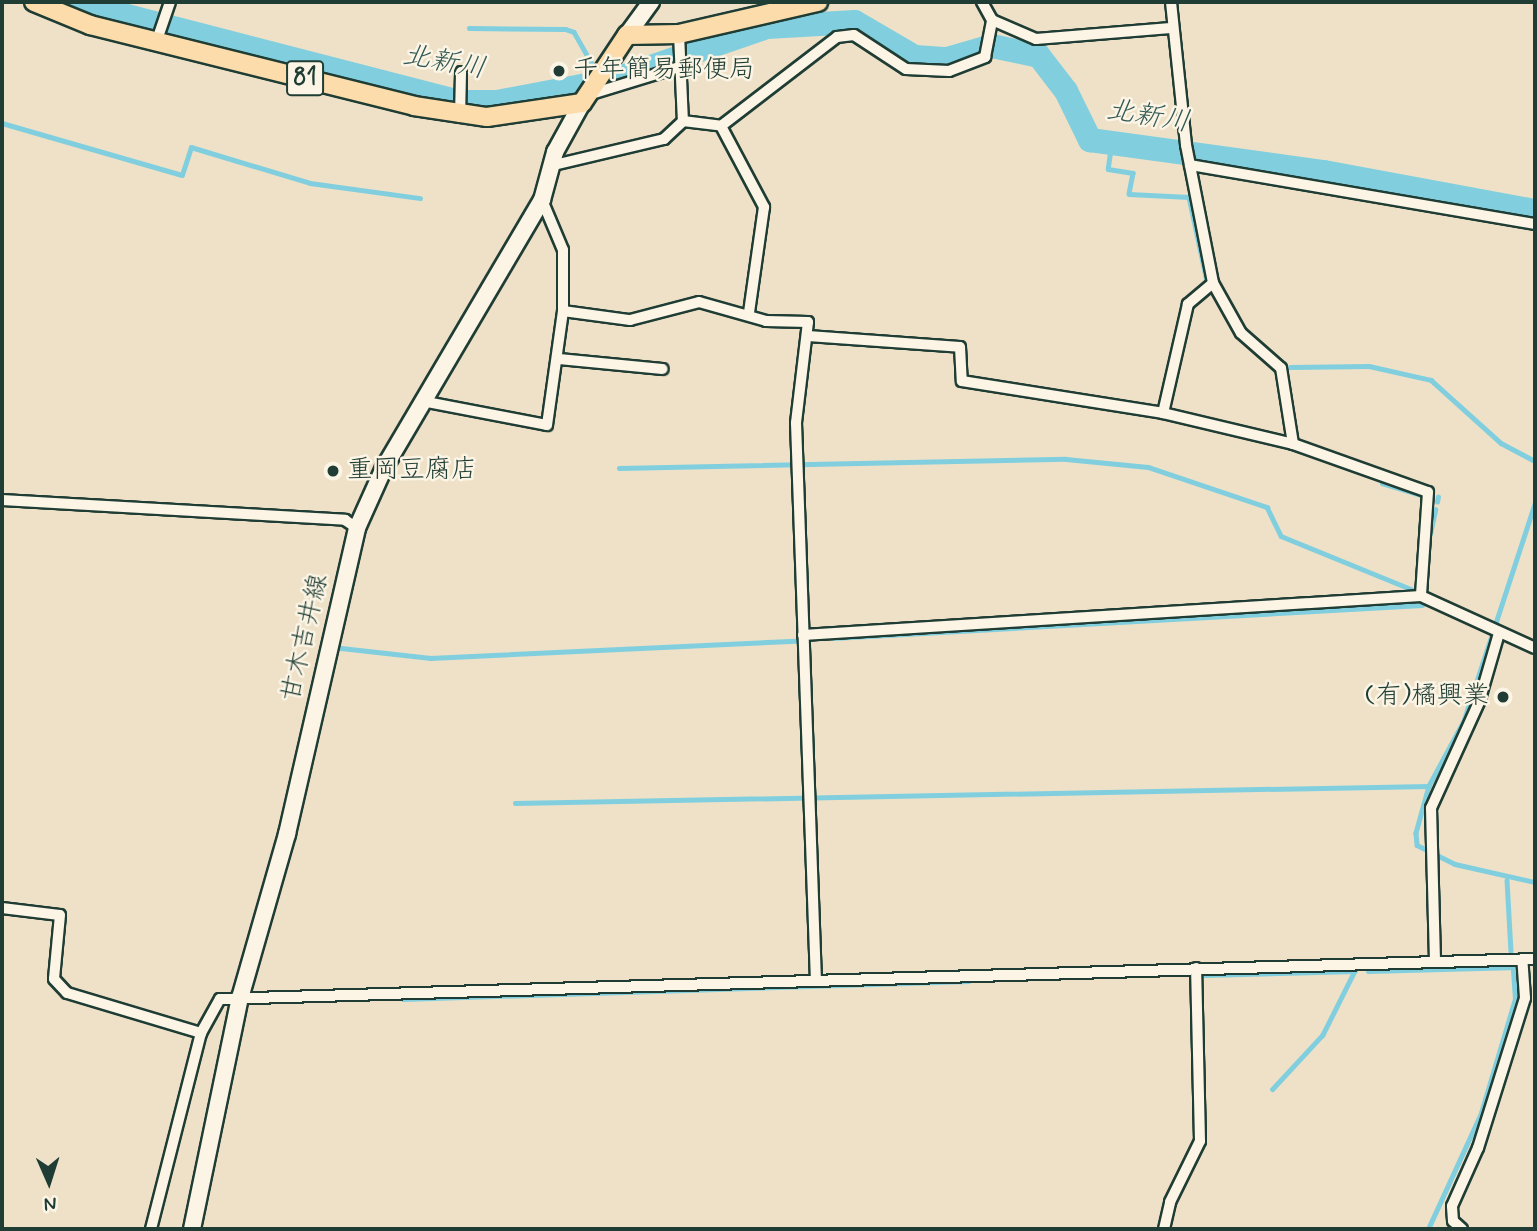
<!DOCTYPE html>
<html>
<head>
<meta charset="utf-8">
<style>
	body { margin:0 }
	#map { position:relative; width:1537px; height:1231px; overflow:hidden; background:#eee1c8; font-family:Mynerve,"Klee One",sans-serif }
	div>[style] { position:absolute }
	.stream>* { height:4.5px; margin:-2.25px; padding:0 2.25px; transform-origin:2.25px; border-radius:2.25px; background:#81cfde }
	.river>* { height:24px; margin:-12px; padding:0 12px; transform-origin:12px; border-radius:12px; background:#81cfde }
	.roads { filter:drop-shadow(2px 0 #1f3d34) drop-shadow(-2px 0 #1f3d34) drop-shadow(0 2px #1f3d34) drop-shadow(0 -2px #1f3d34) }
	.minor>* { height:10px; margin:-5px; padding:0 5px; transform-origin:5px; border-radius:5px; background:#fcf5e5 }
	.secondary>* { height:16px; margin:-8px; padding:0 8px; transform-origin:8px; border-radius:8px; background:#fcf5e5 }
	.primary>* { height:18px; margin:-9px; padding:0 9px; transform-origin:9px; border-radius:9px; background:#fddcac }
	.dots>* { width:19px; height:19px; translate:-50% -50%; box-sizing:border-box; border:4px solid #fcf5e5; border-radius:50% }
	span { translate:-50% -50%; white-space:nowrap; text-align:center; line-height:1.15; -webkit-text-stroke:5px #fcf5e5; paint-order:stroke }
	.shield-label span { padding:2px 5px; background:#fcf5e5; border:2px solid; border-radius:5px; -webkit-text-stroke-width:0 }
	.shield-label { font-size:24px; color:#1f3d34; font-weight:700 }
	.poi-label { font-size:26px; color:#1f3d34 }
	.left { translate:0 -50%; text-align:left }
	.right { translate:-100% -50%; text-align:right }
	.street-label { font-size:26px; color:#1f3d34 }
	.water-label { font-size:28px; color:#335a56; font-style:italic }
	.frame { position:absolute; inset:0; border:4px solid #1f3d34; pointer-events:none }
	.north { position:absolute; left:14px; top:1147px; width:70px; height:70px; -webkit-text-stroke:5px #fcf5e5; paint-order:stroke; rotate:177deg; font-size:19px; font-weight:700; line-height:28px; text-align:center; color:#1f3d34 }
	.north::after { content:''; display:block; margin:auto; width:24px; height:32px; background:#1f3d34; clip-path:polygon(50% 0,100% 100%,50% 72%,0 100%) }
</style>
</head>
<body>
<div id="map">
	<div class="stream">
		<i style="left:469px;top:28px;width:96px;rotate:0.6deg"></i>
		<i style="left:565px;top:29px;width:9px;rotate:18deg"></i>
		<i style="left:574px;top:32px;width:43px;rotate:60.4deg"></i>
		<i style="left:2px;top:123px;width:187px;rotate:16.1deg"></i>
		<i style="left:182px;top:175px;width:29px;rotate:-72deg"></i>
		<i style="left:191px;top:147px;width:124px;rotate:16.8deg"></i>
		<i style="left:310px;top:183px;width:111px;rotate:7.8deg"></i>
		<i style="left:1112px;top:142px;width:27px;rotate:98deg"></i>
		<i style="left:1108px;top:169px;width:25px;rotate:9deg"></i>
		<i style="left:1133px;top:173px;width:21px;rotate:101deg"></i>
		<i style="left:1129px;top:194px;width:60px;rotate:2.9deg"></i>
		<i style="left:1189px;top:197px;width:86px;rotate:77.9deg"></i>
		<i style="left:1290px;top:367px;width:79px;rotate:-0.7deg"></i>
		<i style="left:1369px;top:366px;width:64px;rotate:12.7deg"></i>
		<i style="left:1431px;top:380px;width:94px;rotate:42deg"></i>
		<i style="left:1501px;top:443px;width:38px;rotate:28deg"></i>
		<i style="left:1285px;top:423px;width:16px;rotate:83deg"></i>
		<i style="left:619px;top:468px;width:447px;rotate:-1.2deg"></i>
		<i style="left:1066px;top:459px;width:82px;rotate:5.6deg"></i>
		<i style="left:1148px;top:467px;width:126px;rotate:18.6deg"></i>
		<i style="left:1267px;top:507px;width:32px;rotate:64deg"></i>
		<i style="left:1281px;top:536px;width:204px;rotate:22.2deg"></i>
		<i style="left:1382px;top:483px;width:41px;rotate:17.1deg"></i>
		<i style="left:1437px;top:502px;width:5px;rotate:-79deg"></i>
		<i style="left:1535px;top:504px;width:228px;rotate:108.1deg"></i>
		<i style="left:1464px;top:721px;width:74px;rotate:118.3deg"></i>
		<i style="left:1429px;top:786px;width:49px;rotate:105.5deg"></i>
		<i style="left:1416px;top:833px;width:12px;rotate:85deg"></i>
		<i style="left:1417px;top:845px;width:42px;rotate:26.6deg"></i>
		<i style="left:1455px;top:864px;width:82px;rotate:12.7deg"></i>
		<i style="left:1430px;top:534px;width:25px;rotate:-78deg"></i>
		<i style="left:833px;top:638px;width:590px;rotate:-3.21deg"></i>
		<i style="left:341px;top:648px;width:90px;rotate:6.4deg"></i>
		<i style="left:430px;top:658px;width:366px;rotate:-2.7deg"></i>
		<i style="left:515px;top:803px;width:914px;rotate:-1.07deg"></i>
		<i style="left:1507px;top:880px;width:71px;rotate:86.8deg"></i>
		<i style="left:1368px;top:971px;width:150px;rotate:-1.5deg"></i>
		<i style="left:1204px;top:975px;width:151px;rotate:-1.5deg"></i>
		<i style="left:1355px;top:971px;width:72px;rotate:116.6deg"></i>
		<i style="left:1323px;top:1035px;width:74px;rotate:132.8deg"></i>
		<i style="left:403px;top:999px;width:566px;rotate:-1.82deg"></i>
		<i style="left:1428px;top:1229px;width:128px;rotate:-65.4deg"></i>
		<i style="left:1481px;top:1113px;width:119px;rotate:-73.4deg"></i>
		<i style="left:1515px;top:999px;width:29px;rotate:-94deg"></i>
	</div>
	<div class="river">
		<i style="left:73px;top:2px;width:400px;rotate:14.5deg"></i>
		<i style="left:460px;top:102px;width:37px"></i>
		<i style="left:497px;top:102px;width:118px;rotate:-10.7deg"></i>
		<i style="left:613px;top:80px;width:163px;rotate:-19deg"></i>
		<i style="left:767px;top:27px;width:88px;rotate:-3.3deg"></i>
		<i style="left:855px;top:22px;width:69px;rotate:30.3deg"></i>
		<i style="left:915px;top:57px;width:32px;rotate:4deg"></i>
		<i style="left:947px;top:59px;width:47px;rotate:-16.1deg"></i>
		<i style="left:992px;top:46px;width:48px;rotate:12deg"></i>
		<i style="left:1039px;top:56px;width:44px;rotate:52.4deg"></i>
		<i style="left:1066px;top:91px;width:55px;rotate:63.9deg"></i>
		<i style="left:1090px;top:140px;width:236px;rotate:7.8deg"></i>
		<i style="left:1324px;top:172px;width:215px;rotate:10.5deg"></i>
	</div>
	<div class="roads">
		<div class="minor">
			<i style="left:1171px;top:2px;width:144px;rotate:84deg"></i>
			<i style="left:1186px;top:145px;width:141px;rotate:78.9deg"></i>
			<i style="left:1213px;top:283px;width:57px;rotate:60.8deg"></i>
			<i style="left:1241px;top:333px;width:53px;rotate:41.2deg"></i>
			<i style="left:1281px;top:368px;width:77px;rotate:81deg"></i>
			<i style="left:1293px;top:444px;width:143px;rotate:19.6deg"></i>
			<i style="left:1428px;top:492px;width:104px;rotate:93.9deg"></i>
			<i style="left:992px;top:20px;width:48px;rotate:23.4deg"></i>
			<i style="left:1036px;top:39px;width:135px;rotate:-4.7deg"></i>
			<i style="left:679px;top:34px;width:87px;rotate:87.4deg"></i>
			<i style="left:157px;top:40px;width:40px;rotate:-71.1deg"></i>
			<i style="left:588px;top:95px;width:98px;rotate:-17.1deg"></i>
			<i style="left:460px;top:117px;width:45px;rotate:-88.7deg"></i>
			<i style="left:721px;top:126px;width:146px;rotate:-37.5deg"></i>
			<i style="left:837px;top:37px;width:17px;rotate:-7deg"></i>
			<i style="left:854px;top:35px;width:62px;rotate:33.2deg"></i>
			<i style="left:906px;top:69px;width:43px;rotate:2.7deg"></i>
			<i style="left:949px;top:71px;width:39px;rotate:-21deg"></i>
			<i style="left:985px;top:57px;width:38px;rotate:-79deg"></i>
			<i style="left:992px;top:20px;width:21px;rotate:-119deg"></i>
			<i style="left:721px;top:126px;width:92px;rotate:62deg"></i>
			<i style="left:764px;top:207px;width:107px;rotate:98.1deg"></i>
			<i style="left:554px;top:165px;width:113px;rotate:-13.3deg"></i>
			<i style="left:664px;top:139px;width:26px;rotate:-43deg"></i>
			<i style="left:683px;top:121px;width:38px;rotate:7deg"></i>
			<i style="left:1190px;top:165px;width:350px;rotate:9.7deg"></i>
			<i style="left:542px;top:200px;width:54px;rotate:67.2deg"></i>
			<i style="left:563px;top:250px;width:61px;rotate:90deg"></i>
			<i style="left:563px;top:311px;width:68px;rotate:7.7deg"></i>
			<i style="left:630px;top:320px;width:71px;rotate:-14.6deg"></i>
			<i style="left:699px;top:302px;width:70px;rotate:15.8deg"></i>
			<i style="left:766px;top:321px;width:42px;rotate:1.4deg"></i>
			<i style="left:808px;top:322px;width:102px;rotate:96.8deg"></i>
			<i style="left:796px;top:423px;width:558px;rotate:87.95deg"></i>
			<i style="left:1213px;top:283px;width:33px;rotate:140deg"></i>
			<i style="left:1188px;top:304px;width:112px;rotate:102.9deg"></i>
			<i style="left:1163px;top:413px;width:134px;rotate:13.4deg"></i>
			<i style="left:808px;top:336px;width:152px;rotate:4.1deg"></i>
			<i style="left:960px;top:347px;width:34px;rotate:87deg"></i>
			<i style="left:962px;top:381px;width:204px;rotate:9deg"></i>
			<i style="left:559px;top:359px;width:104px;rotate:5.5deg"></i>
			<i style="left:422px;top:401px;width:127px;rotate:10.9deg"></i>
			<i style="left:547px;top:425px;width:115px;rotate:-82deg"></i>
			<i style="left:2px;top:500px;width:344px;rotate:3.3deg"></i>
			<i style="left:345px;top:520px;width:14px;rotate:34deg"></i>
			<i style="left:1421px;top:596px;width:125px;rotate:24.5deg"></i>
			<i style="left:803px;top:635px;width:619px;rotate:-3.61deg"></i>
			<i style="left:2px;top:908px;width:58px;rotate:6.9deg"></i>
			<i style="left:60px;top:915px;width:64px;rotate:95.4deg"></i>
			<i style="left:54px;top:979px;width:19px;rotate:47deg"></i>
			<i style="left:67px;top:993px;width:140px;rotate:16.6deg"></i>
			<i style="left:1435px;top:961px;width:153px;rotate:-91.5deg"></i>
			<i style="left:1431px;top:808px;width:116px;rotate:-65.6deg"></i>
			<i style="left:1479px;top:702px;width:72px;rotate:-73.8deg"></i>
			<i style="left:151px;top:1229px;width:202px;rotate:-75.7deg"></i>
			<i style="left:201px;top:1033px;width:39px;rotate:-61deg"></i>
			<i style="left:220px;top:999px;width:1316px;rotate:-1.74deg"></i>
			<i style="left:1164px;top:1229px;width:28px;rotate:-77deg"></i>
			<i style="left:1170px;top:1202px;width:68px;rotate:-63.8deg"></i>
			<i style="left:1200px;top:1141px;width:173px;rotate:-91.3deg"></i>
			<i style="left:1462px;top:1229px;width:12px;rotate:-138deg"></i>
			<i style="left:1453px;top:1221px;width:15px;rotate:-94deg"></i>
			<i style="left:1452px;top:1206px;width:64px;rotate:-65.9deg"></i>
			<i style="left:1478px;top:1148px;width:157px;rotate:-72.6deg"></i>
			<i style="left:1525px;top:998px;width:39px;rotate:-94deg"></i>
		</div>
		<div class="secondary">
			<i style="left:627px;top:35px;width:41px;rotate:-54deg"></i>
			<i style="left:192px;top:1229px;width:236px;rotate:-78.3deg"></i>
			<i style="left:240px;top:998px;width:171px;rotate:-74deg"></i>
			<i style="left:287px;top:834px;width:314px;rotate:-77.1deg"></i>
			<i style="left:357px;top:528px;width:66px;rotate:-65.8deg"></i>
			<i style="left:384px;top:468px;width:311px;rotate:-59.5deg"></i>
			<i style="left:542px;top:200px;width:50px;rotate:-74.8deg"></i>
			<i style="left:555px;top:152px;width:56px;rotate:-61.1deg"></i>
		</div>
		<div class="primary">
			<i style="left:34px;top:2px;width:61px;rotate:22.3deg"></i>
			<i style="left:90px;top:25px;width:334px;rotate:14deg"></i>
			<i style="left:414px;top:106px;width:74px;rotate:8.6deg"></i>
			<i style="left:487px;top:117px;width:96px;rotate:-8.4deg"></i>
			<i style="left:582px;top:103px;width:82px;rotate:-56.5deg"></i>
			<i style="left:627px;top:35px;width:52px;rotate:-1.1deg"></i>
			<i style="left:679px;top:34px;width:143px;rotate:-13deg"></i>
		</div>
	</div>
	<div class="dots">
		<i style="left:559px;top:71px;background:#1f3d34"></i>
		<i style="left:333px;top:471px;background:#1f3d34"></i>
		<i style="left:1503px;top:697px;background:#1f3d34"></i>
	</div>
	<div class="shield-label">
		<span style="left:305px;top:78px">81</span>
	</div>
	<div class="poi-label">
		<span class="left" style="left:573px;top:71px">千年簡易郵便局</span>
		<span class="left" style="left:347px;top:471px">重岡豆腐店</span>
		<span class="right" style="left:1489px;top:697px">(有)橘興業</span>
	</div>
	<div class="street-label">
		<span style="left:306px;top:638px;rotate:-77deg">甘木吉井線</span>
	</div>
	<div class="water-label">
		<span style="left:444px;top:63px;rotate:10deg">北新川</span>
		<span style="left:1148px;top:117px;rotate:9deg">北新川</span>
	</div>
	<div class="frame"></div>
	<div class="north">N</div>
</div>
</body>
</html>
